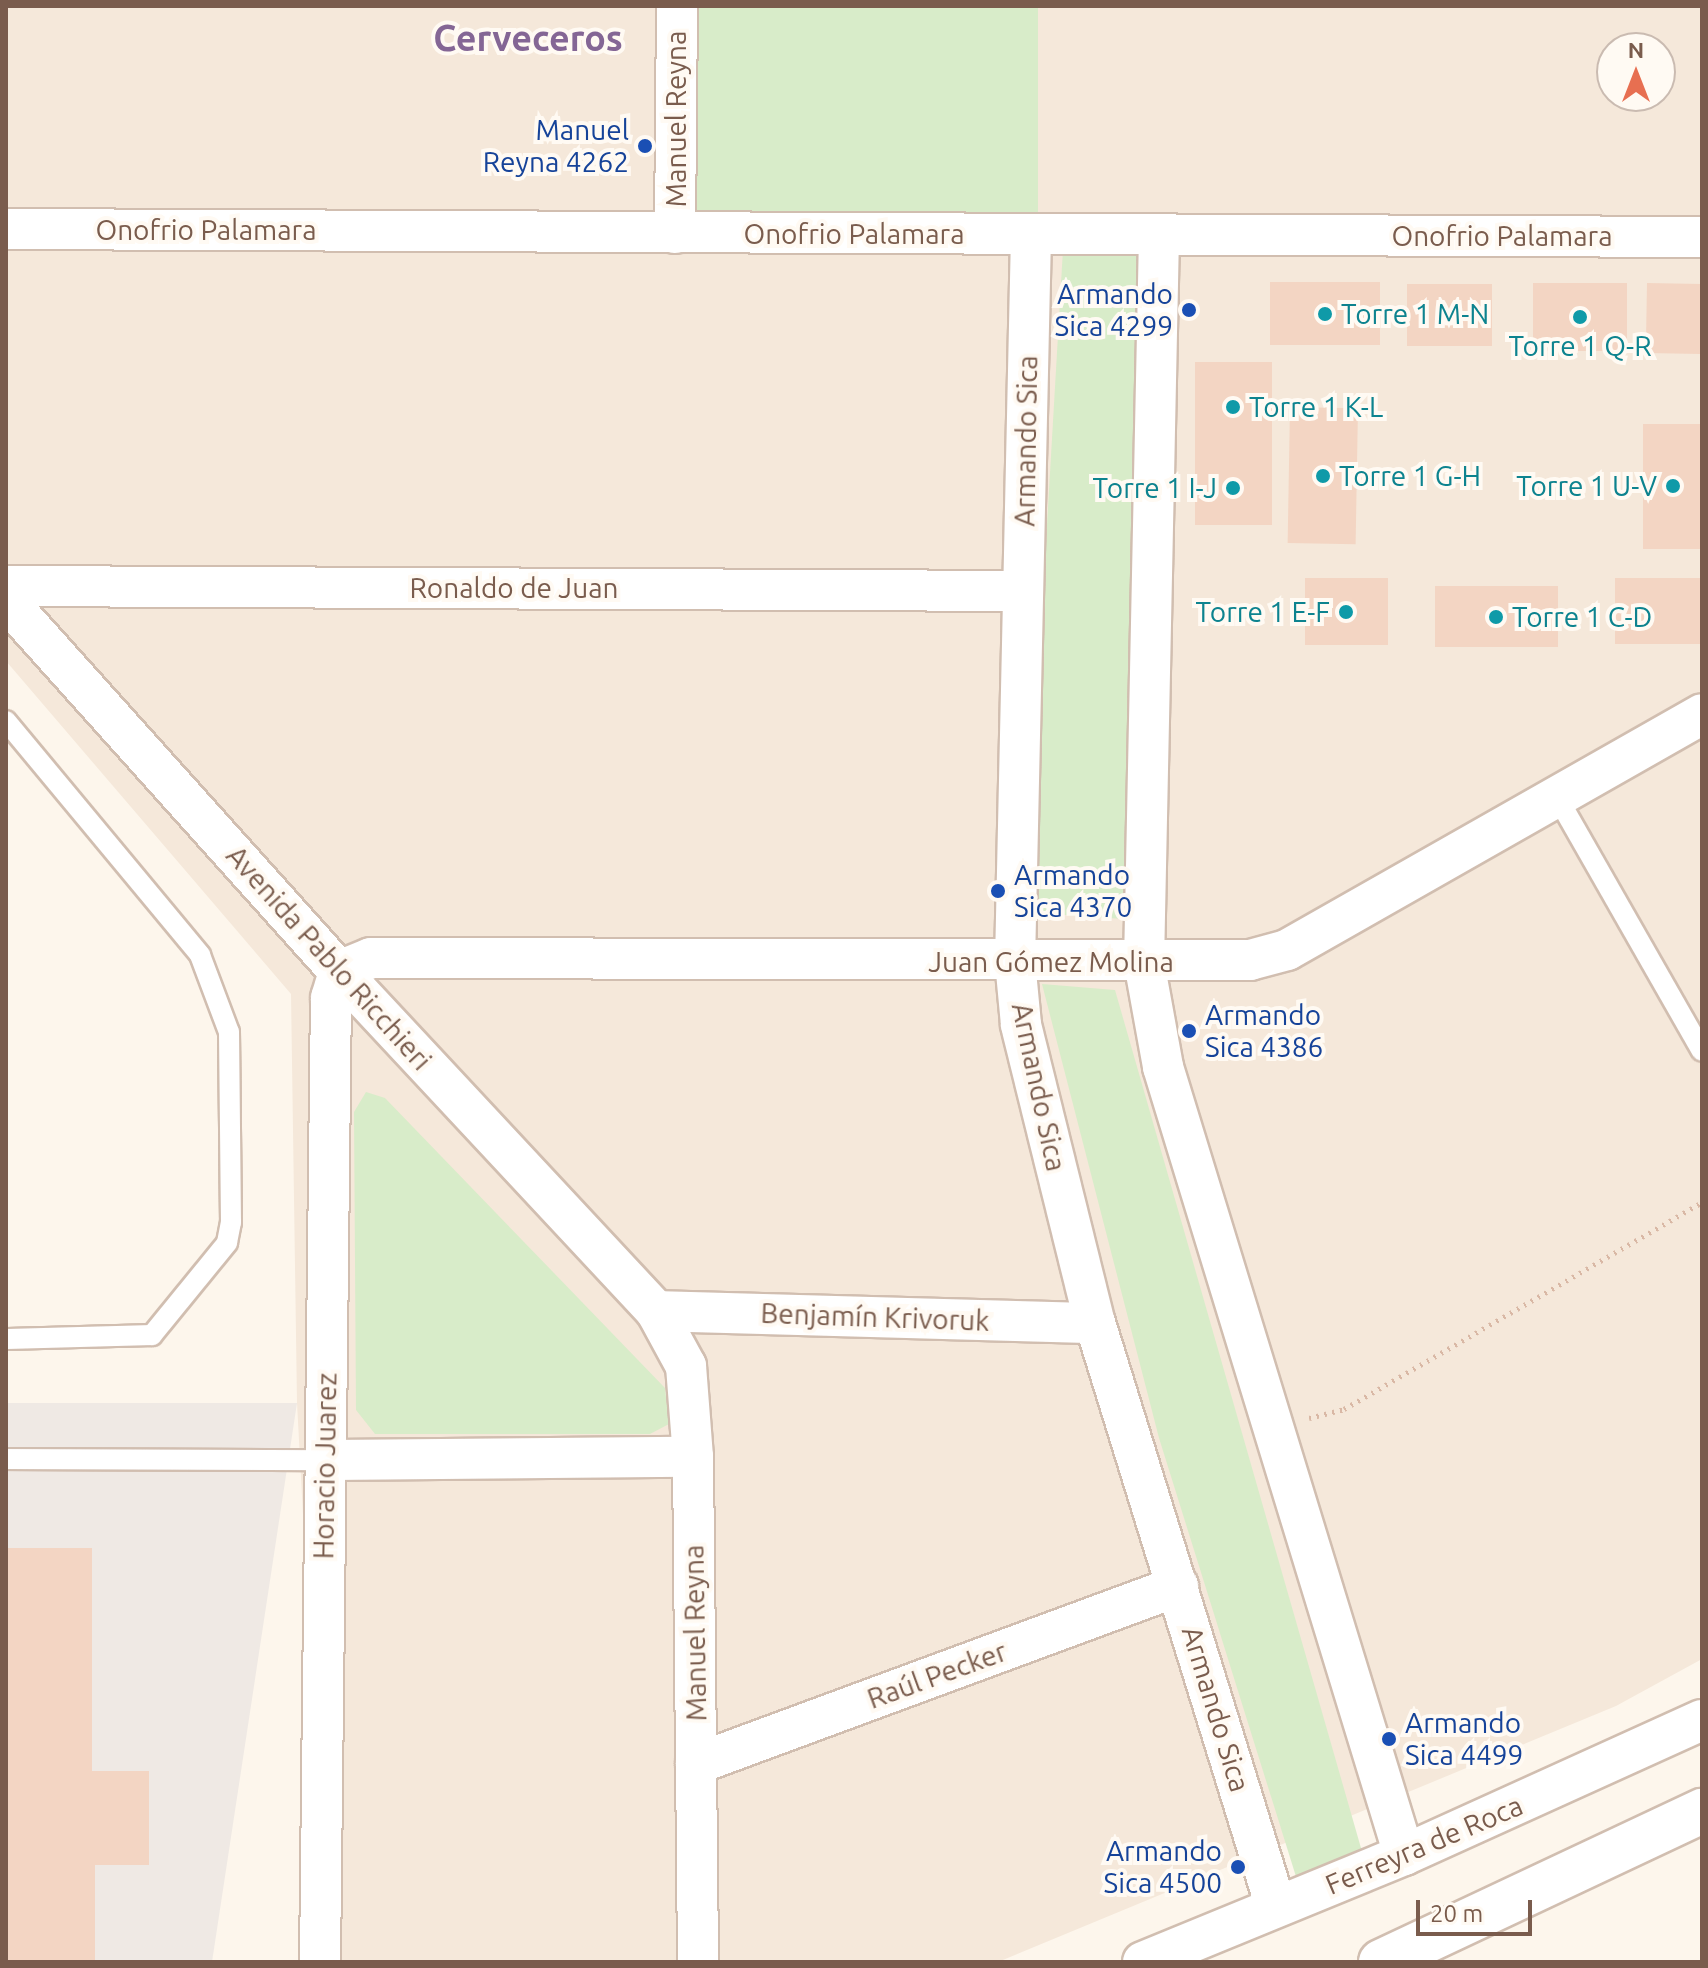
<!DOCTYPE html>
<html>
<head>
<meta charset="utf-8">
<style>
	body { margin:0 }
	#map { position:relative; width:1708px; height:1968px; overflow:hidden; background:#fdf6ec; font-family:Ubuntu,sans-serif }
	div>[style] { position:absolute }
	.residential>* { inset:0; background:#f5e8da }
	.industrial>* { inset:0; background:#efe9e4 }
	.green>* { inset:0; background:#d8ecc9; transform-origin:0 0 }
	.building>* { inset:0; background:#f3d5c3; transform-origin:0 0 }
	.path>* { height:5px; margin-top:-2.5px; transform-origin:0; background:repeating-linear-gradient(90deg,#d9b8a5 0 2px,transparent 0 8px) }
	.roads { filter:drop-shadow(2px 0 #d1beb0) drop-shadow(-2px 0 #d1beb0) drop-shadow(0 2px #d1beb0) drop-shadow(0 -2px #d1beb0) }
	.lane>* { height:20px; margin:-10px; padding:0 10px; transform-origin:10px; border-radius:10px; background:#fff }
	.street>* { height:40px; margin:-20px; padding:0 20px; transform-origin:20px; border-radius:20px; background:#fff }
	.secondary>* { height:44px; margin:-22px; padding:0 22px; transform-origin:22px; border-radius:22px; background:#fff }
	.dots>* { width:22px; height:22px; translate:-50% -50%; box-sizing:border-box; border:4px solid #fffaf3; border-radius:50% }
	span { translate:-50% -50%; white-space:nowrap; text-align:center; line-height:1.15; -webkit-text-stroke:8px #fffaf3; paint-order:stroke }
	.street-label { font-size:28px; color:#7a5c4d }
	.transit-label { font-size:28px; color:#164399 }
	.right { translate:-100% -50%; text-align:right }
	.left { translate:0 -50%; text-align:left }
	.culture-label { font-size:28px; color:#0d838f }
	.district-label { font-size:36px; color:#846695; font-weight:700 }
	.frame { position:absolute; inset:0; border:8px solid #7a5c4d; pointer-events:none }
	.north { position:absolute; left:1596px; top:32px; width:80px; height:80px; box-sizing:border-box; background:#fffaf3; border:2px solid #cabbb1; border-radius:50%; rotate:0deg; font-size:22px; font-weight:700; line-height:32px; text-align:center; color:#7a5c4d }
	.north::after { content:''; display:block; margin:auto; width:28px; height:36px; background:#e76f51; clip-path:polygon(50% 0,100% 100%,50% 72%,0 100%) }
	.scale { position:absolute; left:1416px; top:1900px; width:116px; height:36px; box-sizing:border-box; border:4px solid #7a5c4d; border-top:0; padding-left:10px; font-size:24px; line-height:28px; white-space:nowrap; color:#7a5c4d; -webkit-text-stroke:6px #fffaf3; paint-order:stroke }
</style>
</head>
<body>
<div id="map">
	<div class="residential">
		<i style="clip-path:polygon(evenodd,6px 6px,1702px 6px,1702px 1659px,1616px 1706px,998px 1962px,327px 1962px,297px 1403px,291px 994px,6px 661px,6px 6px,1612px 48px,1660px 48px,1660px 96px,1612px 96px,1612px 48px)"></i>
	</div>
	<div class="industrial">
		<i style="clip-path:polygon(6px 1403px,297px 1403px,212px 1962px,6px 1962px)"></i>
	</div>
	<div class="green">
		<i style="left:677px;top:6px;width:361px;height:227px"></i>
		<i style="clip-path:polygon(1141px 247px,1123px 919px,1036px 913px,1042px 611px,1063px 249px)"></i>
		<i style="clip-path:polygon(1042px 984px,1115px 990px,1367px 1869px,1303px 1899px,1159px 1438px)"></i>
		<i style="clip-path:polygon(366px 1092px,385px 1098px,665px 1388px,669px 1424px,650px 1434px,375px 1434px,356px 1410px,354px 1112px)"></i>
	</div>
	<div class="building">
		<i style="left:1270px;top:282px;width:110px;height:63px"></i>
		<i style="left:1533px;top:283px;width:94px;height:68px"></i>
		<i style="left:1647px;top:283px;width:55px;height:70px;rotate:1deg"></i>
		<i style="left:1407px;top:284px;width:85px;height:62px"></i>
		<i style="left:1195px;top:362px;width:77px;height:163px"></i>
		<i style="left:1290px;top:407px;width:68px;height:136px;rotate:1deg"></i>
		<i style="left:1643px;top:424px;width:59px;height:125px"></i>
		<i style="left:1305px;top:578px;width:83px;height:67px"></i>
		<i style="left:1615px;top:578px;width:87px;height:66px"></i>
		<i style="left:1435px;top:586px;width:123px;height:61px"></i>
		<i style="clip-path:polygon(6px 1548px,92px 1548px,92px 1771px,149px 1771px,149px 1865px,95px 1865px,95px 1962px,6px 1962px)"></i>
	</div>
	<div class="path">
		<i style="left:1309px;top:1418px;width:36px;rotate:-14deg"></i>
		<i style="left:1344px;top:1409px;width:414px;rotate:-30deg"></i>
	</div>
	<div class="roads">
		<div class="lane">
			<i style="left:6px;top:721px;width:304px;rotate:50.3deg"></i>
			<i style="left:200px;top:955px;width:82px;rotate:69.4deg"></i>
			<i style="left:229px;top:1032px;width:190px;rotate:89.4deg"></i>
			<i style="left:231px;top:1222px;width:21px;rotate:101deg"></i>
			<i style="left:227px;top:1243px;width:119px;rotate:129.2deg"></i>
			<i style="left:152px;top:1335px;width:146px;rotate:178.4deg"></i>
			<i style="left:1557px;top:797px;width:292px;rotate:60.3deg"></i>
			<i style="left:6px;top:1459px;width:319px;rotate:0.2deg"></i>
		</div>
		<div class="street">
			<i style="left:6px;top:229px;width:1696px;rotate:0.27deg"></i>
			<i style="left:675px;top:233px;width:227px;rotate:-89.5deg"></i>
			<i style="left:1031px;top:235px;width:726px;rotate:91.26deg"></i>
			<i style="left:1015px;top:961px;width:64px;rotate:84.6deg"></i>
			<i style="left:1021px;top:1025px;width:307px;rotate:76.1deg"></i>
			<i style="left:1095px;top:1323px;width:611px;rotate:72.78deg"></i>
			<i style="left:1159px;top:235px;width:727px;rotate:91.18deg"></i>
			<i style="left:1144px;top:962px;width:107px;rotate:79.7deg"></i>
			<i style="left:1163px;top:1067px;width:824px;rotate:72.99deg"></i>
			<i style="left:6px;top:586px;width:1016px;rotate:0.28deg"></i>
			<i style="left:6px;top:600px;width:499px;rotate:48.1deg"></i>
			<i style="left:339px;top:971px;width:465px;rotate:47deg"></i>
			<i style="left:656px;top:1311px;width:63px;rotate:61.4deg"></i>
			<i style="left:686px;top:1366px;width:91px;rotate:85.6deg"></i>
			<i style="left:693px;top:1457px;width:505px;rotate:89.43deg"></i>
			<i style="left:339px;top:971px;width:35px;rotate:-22deg"></i>
			<i style="left:371px;top:958px;width:879px;rotate:0.13deg"></i>
			<i style="left:1250px;top:960px;width:38px;rotate:-15deg"></i>
			<i style="left:1287px;top:950px;width:477px;rotate:-29.6deg"></i>
			<i style="left:656px;top:1311px;width:439px;rotate:1.6deg"></i>
			<i style="left:325px;top:1460px;width:368px;rotate:-0.5deg"></i>
			<i style="left:696px;top:1764px;width:514px;rotate:-20.27deg"></i>
			<i style="left:320px;top:1962px;width:964px;rotate:-89.35deg"></i>
			<i style="left:331px;top:998px;width:28px;rotate:-73deg"></i>
			<i style="left:1143px;top:1962px;width:282px;rotate:-22.3deg"></i>
			<i style="left:1404px;top:1855px;width:327px;rotate:-24.4deg"></i>
		</div>
		<div class="secondary">
			<i style="left:1381px;top:1962px;width:355px;rotate:-25.2deg"></i>
		</div>
	</div>
	<div class="dots">
		<i style="left:645px;top:146px;background:#1a4fb4"></i>
		<i style="left:1189px;top:310px;background:#1a4fb4"></i>
		<i style="left:1325px;top:314px;background:#0f9aa8"></i>
		<i style="left:1580px;top:317px;background:#0f9aa8"></i>
		<i style="left:1233px;top:407px;background:#0f9aa8"></i>
		<i style="left:1323px;top:476px;background:#0f9aa8"></i>
		<i style="left:1673px;top:486px;background:#0f9aa8"></i>
		<i style="left:1233px;top:488px;background:#0f9aa8"></i>
		<i style="left:1346px;top:612px;background:#0f9aa8"></i>
		<i style="left:1496px;top:617px;background:#0f9aa8"></i>
		<i style="left:998px;top:891px;background:#1a4fb4"></i>
		<i style="left:1189px;top:1031px;background:#1a4fb4"></i>
		<i style="left:1389px;top:1739px;background:#1a4fb4"></i>
		<i style="left:1238px;top:1867px;background:#1a4fb4"></i>
	</div>
	<div class="street-label">
		<span style="left:676px;top:119px;rotate:-90deg">Manuel Reyna</span>
		<span style="left:206px;top:230px">Onofrio Palamara</span>
		<span style="left:854px;top:234px">Onofrio Palamara</span>
		<span style="left:1502px;top:236px">Onofrio Palamara</span>
		<span style="left:1026px;top:441px;rotate:-89deg">Armando Sica</span>
		<span style="left:514px;top:588px">Ronaldo de Juan</span>
		<span style="left:329px;top:958px;rotate:48deg">Avenida Pablo Ricchieri</span>
		<span style="left:1051px;top:962px">Juan Gómez Molina</span>
		<span style="left:1039px;top:1087px;rotate:78deg">Armando Sica</span>
		<span style="left:875px;top:1317px;rotate:2deg">Benjamín Krivoruk</span>
		<span style="left:325px;top:1466px;rotate:-89deg">Horacio Juarez</span>
		<span style="left:695px;top:1633px;rotate:-91deg">Manuel Reyna</span>
		<span style="left:937px;top:1675px;rotate:-20deg">Raúl Pecker</span>
		<span style="left:1216px;top:1709px;rotate:73deg">Armando Sica</span>
		<span style="left:1424px;top:1845px;rotate:-23deg">Ferreyra de Roca</span>
	</div>
	<div class="transit-label">
		<span class="right" style="left:629px;top:146px">Manuel<br>Reyna 4262</span>
		<span class="right" style="left:1173px;top:310px">Armando<br>Sica 4299</span>
		<span class="left" style="left:1014px;top:891px">Armando<br>Sica 4370</span>
		<span class="left" style="left:1205px;top:1031px">Armando<br>Sica 4386</span>
		<span class="left" style="left:1405px;top:1739px">Armando<br>Sica 4499</span>
		<span class="right" style="left:1222px;top:1867px">Armando<br>Sica 4500</span>
	</div>
	<div class="culture-label">
		<span class="left" style="left:1341px;top:314px">Torre 1 M-N</span>
		<span style="left:1580px;top:346px">Torre 1 Q-R</span>
		<span class="left" style="left:1249px;top:407px">Torre 1 K-L</span>
		<span class="left" style="left:1339px;top:476px">Torre 1 G-H</span>
		<span class="right" style="left:1657px;top:486px">Torre 1 U-V</span>
		<span class="right" style="left:1217px;top:488px">Torre 1 I-J</span>
		<span class="right" style="left:1330px;top:612px">Torre 1 E-F</span>
		<span class="left" style="left:1512px;top:617px">Torre 1 C-D</span>
	</div>
	<div class="district-label">
		<span style="left:528px;top:38px">Cerveceros</span>
	</div>
	<div class="frame"></div>
	<div class="north">N</div>
	<div class="scale">20 m</div>
</div>
</body>
</html>
